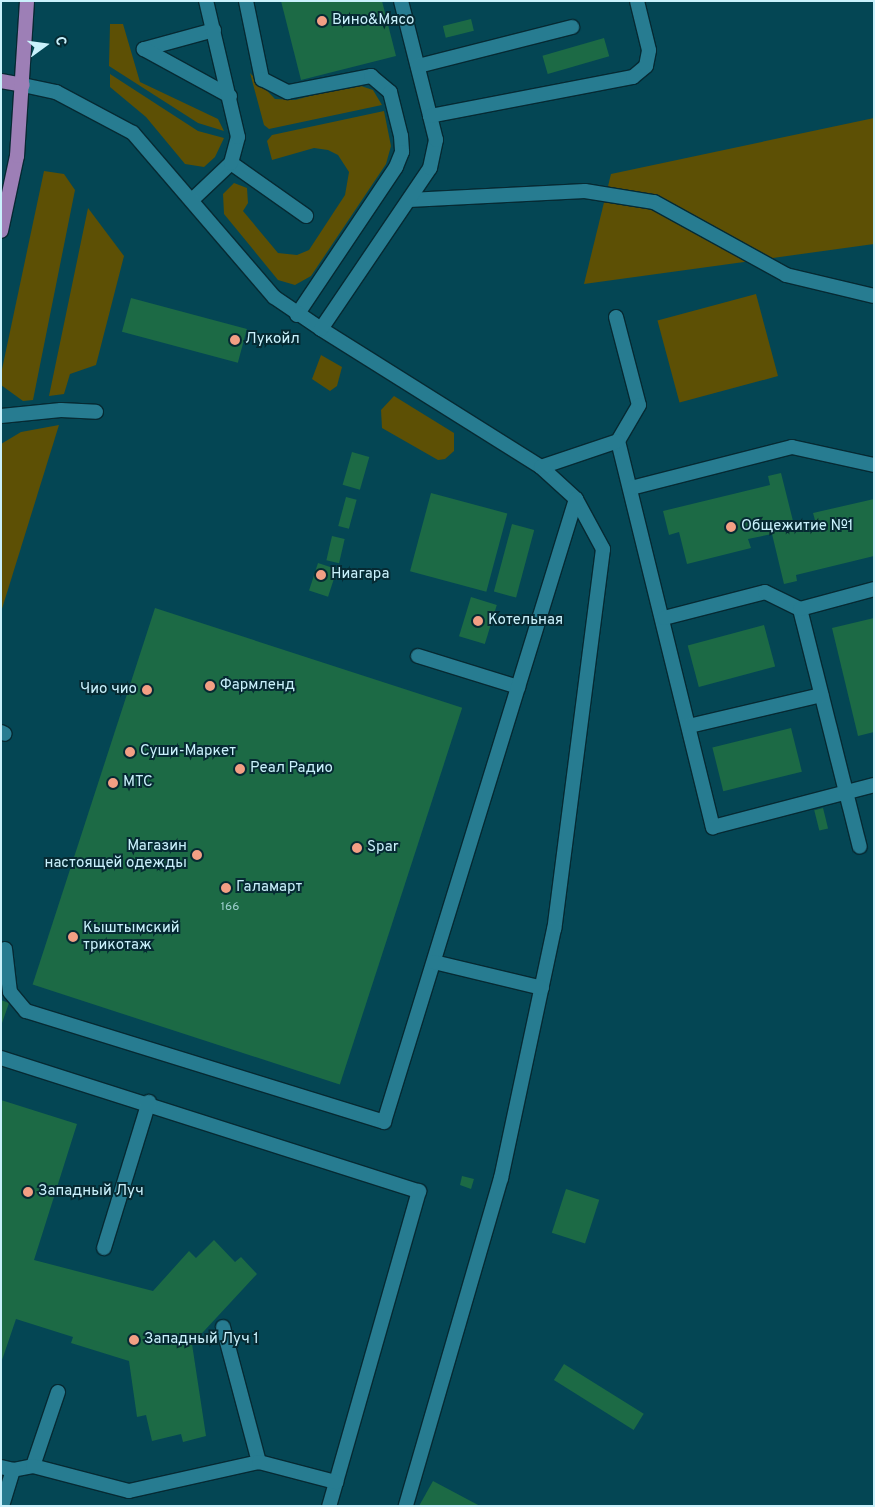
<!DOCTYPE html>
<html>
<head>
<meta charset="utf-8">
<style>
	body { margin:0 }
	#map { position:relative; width:875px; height:1507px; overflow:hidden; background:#044654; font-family:Overpass,sans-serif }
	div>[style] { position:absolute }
	.green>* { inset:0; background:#5d5005; transform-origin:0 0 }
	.building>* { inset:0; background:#1c6a45; transform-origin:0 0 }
	.roads { filter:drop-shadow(1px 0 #062a33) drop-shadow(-1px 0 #062a33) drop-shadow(0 1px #062a33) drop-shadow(0 -1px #062a33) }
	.service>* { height:14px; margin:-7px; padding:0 7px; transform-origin:7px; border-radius:7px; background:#277c91 }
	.minor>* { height:14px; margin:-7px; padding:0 7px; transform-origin:7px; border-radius:7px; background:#277c91 }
	.primary>* { height:14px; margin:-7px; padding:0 7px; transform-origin:7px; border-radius:7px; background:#9d7fb6 }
	.dots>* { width:14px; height:14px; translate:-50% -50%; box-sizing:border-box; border:2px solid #062a33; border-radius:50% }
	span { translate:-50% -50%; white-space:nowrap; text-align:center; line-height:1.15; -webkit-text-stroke:4px #062a33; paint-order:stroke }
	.number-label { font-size:12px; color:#9ecfce }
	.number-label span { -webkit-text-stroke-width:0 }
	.poi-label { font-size:15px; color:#caf1fc }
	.left { translate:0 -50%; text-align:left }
	.right { translate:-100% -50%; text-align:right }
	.frame { position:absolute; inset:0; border:2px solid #caf1fc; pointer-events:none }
	.north { position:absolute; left:20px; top:20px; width:50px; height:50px; -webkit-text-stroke:4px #062a33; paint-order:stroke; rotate:76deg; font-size:14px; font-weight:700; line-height:20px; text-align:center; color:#caf1fc }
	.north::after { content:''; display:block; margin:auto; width:18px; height:22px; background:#caf1fc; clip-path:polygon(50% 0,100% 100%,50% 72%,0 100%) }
</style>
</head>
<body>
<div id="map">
	<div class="green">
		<i style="clip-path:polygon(110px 24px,123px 24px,140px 82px,218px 119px,224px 131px,198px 123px,109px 66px)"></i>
		<i style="clip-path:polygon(250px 73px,275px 99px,295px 100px,355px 84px,373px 90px,382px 105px,269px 129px,264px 125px)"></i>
		<i style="clip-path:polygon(110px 74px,198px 131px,224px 138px,215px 157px,204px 167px,185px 164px,146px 117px,110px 87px)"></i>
		<i style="clip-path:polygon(384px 111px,391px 146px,386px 164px,311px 276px,295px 285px,278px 280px,224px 214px,223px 194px,234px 183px,247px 188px,248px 203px,243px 211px,278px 253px,297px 255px,309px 250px,345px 195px,349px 172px,338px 155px,328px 150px,314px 148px,272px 160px,267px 141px,272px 135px)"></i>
		<i style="clip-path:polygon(874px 118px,874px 244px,584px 284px,611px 174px)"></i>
		<i style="clip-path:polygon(44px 171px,64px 174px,75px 190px,33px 400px,23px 401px,1px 385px,1px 374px)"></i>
		<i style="clip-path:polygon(88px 208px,124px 256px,96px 365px,70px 374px,64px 394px,49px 396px)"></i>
		<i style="left:756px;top:294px;width:85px;height:102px;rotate:75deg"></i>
		<i style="clip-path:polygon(321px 355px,342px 367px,337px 386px,330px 391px,312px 379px)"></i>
		<i style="clip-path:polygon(394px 396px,454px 433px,454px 451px,445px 459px,438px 460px,382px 428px,381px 410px)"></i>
		<i style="clip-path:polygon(59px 425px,1px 612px,1px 444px,21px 432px)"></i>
	</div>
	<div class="building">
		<i style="clip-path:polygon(281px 1px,382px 1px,396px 56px,301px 80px)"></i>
		<i style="left:471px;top:19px;width:12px;height:29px;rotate:76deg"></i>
		<i style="left:604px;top:38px;width:19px;height:64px;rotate:74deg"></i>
		<i style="left:131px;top:298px;width:120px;height:35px;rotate:15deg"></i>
		<i style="left:352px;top:452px;width:18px;height:34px;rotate:16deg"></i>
		<i style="clip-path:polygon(781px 473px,795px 529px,816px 524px,813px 513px,874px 499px,874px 556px,796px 575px,797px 581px,784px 584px,772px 534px,748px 539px,751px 548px,687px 564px,679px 532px,669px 535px,663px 511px,770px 485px,768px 476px)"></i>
		<i style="left:431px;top:493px;width:79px;height:81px;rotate:15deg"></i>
		<i style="left:346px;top:497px;width:11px;height:30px;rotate:15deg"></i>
		<i style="left:512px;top:524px;width:23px;height:70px;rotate:15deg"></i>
		<i style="left:332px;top:536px;width:13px;height:25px;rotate:13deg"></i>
		<i style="left:318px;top:563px;width:20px;height:29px;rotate:18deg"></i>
		<i style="left:471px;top:597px;width:27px;height:41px;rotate:17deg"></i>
		<i style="left:155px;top:608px;width:323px;height:396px;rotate:18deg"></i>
		<i style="clip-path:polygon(874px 618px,874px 732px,858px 736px,832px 628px)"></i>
		<i style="left:764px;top:625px;width:43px;height:79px;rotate:75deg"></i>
		<i style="left:791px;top:728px;width:45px;height:81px;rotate:76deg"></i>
		<i style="left:823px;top:808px;width:21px;height:9px;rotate:76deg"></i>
		<i style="clip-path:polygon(1px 1000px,9px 1003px,2px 1023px,1px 1023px)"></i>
		<i style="clip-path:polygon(1px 1100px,77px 1124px,34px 1260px,153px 1291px,189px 1251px,196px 1258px,214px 1240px,235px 1262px,241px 1257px,257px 1274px,192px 1344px,206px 1436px,183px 1442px,181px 1434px,152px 1441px,146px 1415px,137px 1417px,129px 1361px,71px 1343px,73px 1337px,16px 1319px,1px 1363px)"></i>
		<i style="clip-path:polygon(462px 1176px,474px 1179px,471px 1189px,460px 1185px)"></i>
		<i style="left:566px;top:1189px;width:35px;height:46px;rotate:18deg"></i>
		<i style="left:564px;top:1364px;width:94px;height:19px;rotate:32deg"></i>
		<i style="clip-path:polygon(433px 1481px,480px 1506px,419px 1506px)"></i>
	</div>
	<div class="roads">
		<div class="service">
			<i style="left:246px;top:1px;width:80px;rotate:78.4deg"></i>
			<i style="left:262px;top:79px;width:29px;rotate:27deg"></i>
			<i style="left:288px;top:92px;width:85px;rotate:-10.9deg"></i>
			<i style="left:371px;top:76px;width:25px;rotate:40deg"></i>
			<i style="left:390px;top:92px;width:45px;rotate:76deg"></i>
			<i style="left:401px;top:136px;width:16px;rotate:86deg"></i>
			<i style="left:402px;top:152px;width:16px;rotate:112deg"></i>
			<i style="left:396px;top:167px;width:178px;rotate:123.8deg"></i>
			<i style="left:401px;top:1px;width:119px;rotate:75.8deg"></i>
			<i style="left:214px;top:30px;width:73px;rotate:164.8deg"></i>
			<i style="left:144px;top:49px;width:98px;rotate:28.7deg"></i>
			<i style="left:418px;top:66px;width:159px;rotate:-14.2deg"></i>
			<i style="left:231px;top:163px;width:92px;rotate:35.2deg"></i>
			<i style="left:193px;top:199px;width:52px;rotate:-43.5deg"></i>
			<i style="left:231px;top:163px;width:27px;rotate:-75deg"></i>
			<i style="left:238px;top:137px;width:140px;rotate:-103.2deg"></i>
			<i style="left:409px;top:200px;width:176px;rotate:-2.9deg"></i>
			<i style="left:585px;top:191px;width:70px;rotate:9.1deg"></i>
			<i style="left:654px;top:202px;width:151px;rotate:28.9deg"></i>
			<i style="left:786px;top:275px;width:90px;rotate:13.4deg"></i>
			<i style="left:616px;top:317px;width:91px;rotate:75.4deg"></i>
			<i style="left:639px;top:405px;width:42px;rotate:120.3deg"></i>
			<i style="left:618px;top:441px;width:398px;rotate:76.2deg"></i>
			<i style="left:713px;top:827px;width:166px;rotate:-14.6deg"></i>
			<i style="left:321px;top:329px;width:260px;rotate:32.1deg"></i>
			<i style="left:541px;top:467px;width:47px;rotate:42.4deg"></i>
			<i style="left:576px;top:499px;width:57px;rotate:61.6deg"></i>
			<i style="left:603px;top:549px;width:383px;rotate:97.3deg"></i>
			<i style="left:554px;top:929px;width:255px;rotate:102deg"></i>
			<i style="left:501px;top:1178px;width:341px;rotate:106.2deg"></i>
			<i style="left:1px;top:416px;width:60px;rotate:-5.7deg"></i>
			<i style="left:61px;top:410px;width:35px;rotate:3deg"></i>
			<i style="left:541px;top:467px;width:81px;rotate:-18.7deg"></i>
			<i style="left:631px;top:488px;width:166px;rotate:-14.3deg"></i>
			<i style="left:792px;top:447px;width:84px;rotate:12.4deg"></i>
			<i style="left:800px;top:609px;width:245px;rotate:75.9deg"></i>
			<i style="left:664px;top:618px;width:104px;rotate:-14.4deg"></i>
			<i style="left:765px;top:592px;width:39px;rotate:26deg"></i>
			<i style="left:800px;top:609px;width:77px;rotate:-15.1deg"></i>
			<i style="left:418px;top:656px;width:105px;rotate:17.2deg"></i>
			<i style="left:689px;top:726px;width:136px;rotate:-13.2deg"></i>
			<i style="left:1px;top:732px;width:4px;rotate:27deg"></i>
			<i style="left:5px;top:949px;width:43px;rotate:83.4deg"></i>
			<i style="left:10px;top:992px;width:25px;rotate:50deg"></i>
			<i style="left:26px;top:1011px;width:375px;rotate:17.2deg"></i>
			<i style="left:384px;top:1122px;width:652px;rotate:-72.87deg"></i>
			<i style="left:434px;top:962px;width:111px;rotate:13.5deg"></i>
			<i style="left:1px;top:1058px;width:439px;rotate:17.7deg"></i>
			<i style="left:419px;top:1191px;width:328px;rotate:105.9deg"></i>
			<i style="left:104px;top:1248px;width:153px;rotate:-72.9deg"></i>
			<i style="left:223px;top:1327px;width:140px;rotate:75.1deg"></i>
			<i style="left:33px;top:1466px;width:78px;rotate:-71.3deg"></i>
			<i style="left:1px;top:1467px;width:12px;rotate:14deg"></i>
			<i style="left:13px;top:1470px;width:20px;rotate:-11deg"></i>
			<i style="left:33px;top:1466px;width:99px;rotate:14.6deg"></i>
			<i style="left:129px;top:1491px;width:133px;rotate:-12.6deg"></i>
			<i style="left:259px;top:1462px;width:80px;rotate:14.6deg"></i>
			<i style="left:2px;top:1506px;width:38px;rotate:-73deg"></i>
		</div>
		<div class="minor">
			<i style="left:23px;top:85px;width:34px;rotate:12deg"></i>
			<i style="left:56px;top:92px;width:87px;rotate:28deg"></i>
			<i style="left:133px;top:133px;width:216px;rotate:49.3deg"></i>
			<i style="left:274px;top:297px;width:57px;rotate:34.2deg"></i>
			<i style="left:321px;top:329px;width:194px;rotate:-55.9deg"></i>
			<i style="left:430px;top:168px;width:29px;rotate:-78deg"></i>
			<i style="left:436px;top:140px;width:25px;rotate:-104deg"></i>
			<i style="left:430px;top:116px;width:207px;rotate:-10.9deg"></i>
			<i style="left:633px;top:77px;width:17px;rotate:-40deg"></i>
			<i style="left:646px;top:66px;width:16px;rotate:-79deg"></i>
			<i style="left:649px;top:50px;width:50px;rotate:-103.8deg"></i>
		</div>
		<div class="primary">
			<i style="left:1px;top:81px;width:22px;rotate:10deg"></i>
			<i style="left:1px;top:231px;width:77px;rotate:-78deg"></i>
			<i style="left:17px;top:156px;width:155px;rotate:-86.3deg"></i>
		</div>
	</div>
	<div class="dots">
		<i style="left:322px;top:21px;background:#f39f84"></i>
		<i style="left:235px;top:340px;background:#f39f84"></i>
		<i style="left:731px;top:527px;background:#f39f84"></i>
		<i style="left:321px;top:575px;background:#f39f84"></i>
		<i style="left:478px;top:621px;background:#f39f84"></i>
		<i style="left:210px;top:686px;background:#f39f84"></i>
		<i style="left:147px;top:690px;background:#f39f84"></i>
		<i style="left:130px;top:752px;background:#f39f84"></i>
		<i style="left:240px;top:769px;background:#f39f84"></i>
		<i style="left:113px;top:783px;background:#f39f84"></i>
		<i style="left:357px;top:848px;background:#f39f84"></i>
		<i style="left:197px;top:855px;background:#f39f84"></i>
		<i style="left:226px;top:888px;background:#f39f84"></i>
		<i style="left:73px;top:937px;background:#f39f84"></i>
		<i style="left:28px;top:1192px;background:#f39f84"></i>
		<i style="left:134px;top:1340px;background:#f39f84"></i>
	</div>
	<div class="number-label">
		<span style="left:230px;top:908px">166</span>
	</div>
	<div class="poi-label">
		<span class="left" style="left:332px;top:21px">Вино&amp;Мясо</span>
		<span class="left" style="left:245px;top:340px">Лукойл</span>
		<span class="left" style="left:741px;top:527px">Общежитие №1</span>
		<span class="left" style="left:331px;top:575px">Ниагара</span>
		<span class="left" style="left:488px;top:621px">Котельная</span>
		<span class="left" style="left:220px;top:686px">Фармленд</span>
		<span class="right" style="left:137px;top:690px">Чио чио</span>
		<span class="left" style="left:140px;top:752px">Суши-Маркет</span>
		<span class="left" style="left:250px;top:769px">Реал Радио</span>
		<span class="left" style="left:123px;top:783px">МТС</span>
		<span class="right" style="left:187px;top:855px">Магазин<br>настоящей одежды</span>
		<span class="left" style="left:367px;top:848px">Spar</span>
		<span class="left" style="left:236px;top:888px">Галамарт</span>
		<span class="left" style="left:83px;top:937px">Кыштымский<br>трикотаж</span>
		<span class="left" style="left:38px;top:1192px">Западный Луч</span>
		<span class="left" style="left:144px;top:1340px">Западный Луч 1</span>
	</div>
	<div class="frame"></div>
	<div class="north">С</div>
</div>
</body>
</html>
